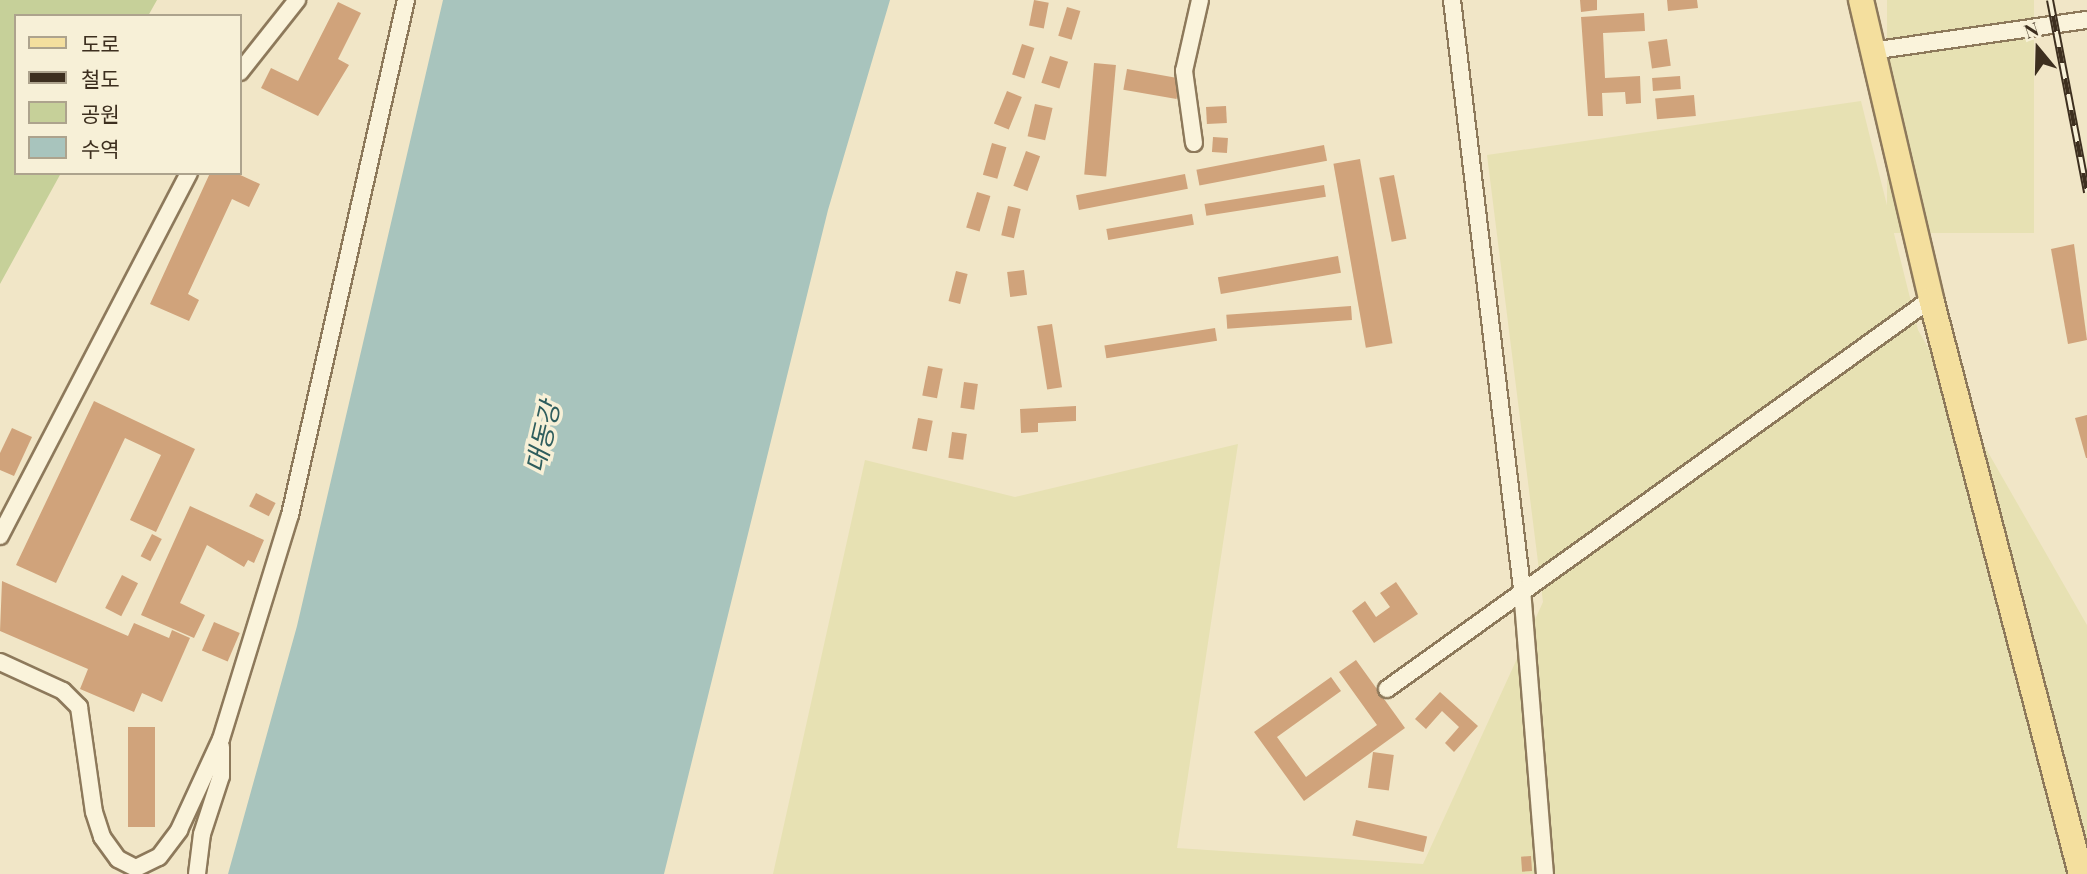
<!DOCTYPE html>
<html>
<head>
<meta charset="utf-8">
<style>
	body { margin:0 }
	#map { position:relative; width:2087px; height:874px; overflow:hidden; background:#f1e6c7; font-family:"Playfair Display","Noto Sans KR",serif }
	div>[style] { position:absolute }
	.farmland>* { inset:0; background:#e7e1b3; transform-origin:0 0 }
	.green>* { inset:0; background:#c6d099 }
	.water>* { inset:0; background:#a8c4bd }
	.building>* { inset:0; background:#d0a37b; transform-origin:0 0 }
	.roads { filter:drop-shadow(2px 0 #8d795b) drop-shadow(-2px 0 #8d795b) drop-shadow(0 2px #8d795b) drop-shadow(0 -2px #8d795b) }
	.street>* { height:16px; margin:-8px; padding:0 8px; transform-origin:8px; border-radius:8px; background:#faf3db }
	.primary>* { height:24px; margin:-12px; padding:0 12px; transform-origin:12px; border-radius:12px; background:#f4df9e }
	.rail>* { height:8px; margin-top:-4px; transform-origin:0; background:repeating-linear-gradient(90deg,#f7f0d7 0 16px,#3d2f1f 0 32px); box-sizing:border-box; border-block:2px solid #3d2f1f }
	span { translate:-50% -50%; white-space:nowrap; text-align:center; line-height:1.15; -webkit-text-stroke:7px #f7f0d7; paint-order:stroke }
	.water-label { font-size:26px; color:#2e5d5d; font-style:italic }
	.legend { position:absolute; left:14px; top:14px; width:228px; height:161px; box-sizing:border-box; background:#f7f0d7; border:2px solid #ada38d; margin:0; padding:9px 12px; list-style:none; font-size:21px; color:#3d2f1f }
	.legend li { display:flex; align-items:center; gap:14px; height:35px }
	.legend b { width:35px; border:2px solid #ada38d }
	.north { position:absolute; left:2003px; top:14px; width:70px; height:70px; -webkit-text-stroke:5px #f7f0d7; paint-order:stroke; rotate:341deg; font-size:19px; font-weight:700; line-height:28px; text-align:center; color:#3d2f1f }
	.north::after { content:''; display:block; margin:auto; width:24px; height:32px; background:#3d2f1f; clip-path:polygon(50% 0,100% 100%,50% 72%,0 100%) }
</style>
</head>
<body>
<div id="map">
	<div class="farmland">
		<i style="left:1887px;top:0;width:147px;height:233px"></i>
		<i style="clip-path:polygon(1861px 101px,1918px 330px,2087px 625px,2087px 874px,773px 874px,865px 460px,1015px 497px,1238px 444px,1177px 848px,1423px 864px,1543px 602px,1487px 155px)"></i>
	</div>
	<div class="green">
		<i style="clip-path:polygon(0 0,157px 0,148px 16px,16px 16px,16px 173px,61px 173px,0 284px)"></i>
	</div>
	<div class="water">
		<i style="clip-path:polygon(443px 0,890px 0,828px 210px,664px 874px,228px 874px,297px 626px)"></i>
	</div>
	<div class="building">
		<i style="left:1034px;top:0;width:15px;height:26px;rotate:11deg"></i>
		<i style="clip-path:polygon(1580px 0,1597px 0,1597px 10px,1581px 12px)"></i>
		<i style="clip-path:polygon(1667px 0,1697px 0,1698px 8px,1668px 11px)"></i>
		<i style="clip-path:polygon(338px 2px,361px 13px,338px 59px,349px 65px,318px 116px,261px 88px,271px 68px,298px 81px)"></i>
		<i style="left:1067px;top:7px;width:14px;height:30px;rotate:17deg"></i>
		<i style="clip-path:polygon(1644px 13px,1645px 31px,1603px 33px,1605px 78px,1640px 76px,1641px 103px,1626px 104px,1625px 92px,1602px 93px,1603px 116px,1588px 116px,1581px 17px)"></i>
		<i style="left:1667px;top:39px;width:27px;height:19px;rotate:82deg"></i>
		<i style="left:1022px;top:44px;width:13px;height:32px;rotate:18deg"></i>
		<i style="left:1050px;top:56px;width:19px;height:28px;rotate:18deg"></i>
		<i style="left:1094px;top:63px;width:22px;height:112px;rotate:5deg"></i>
		<i style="left:1127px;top:69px;width:54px;height:21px;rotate:10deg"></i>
		<i style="left:1680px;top:76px;width:13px;height:28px;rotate:86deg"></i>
		<i style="left:1007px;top:91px;width:16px;height:35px;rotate:22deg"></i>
		<i style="left:1694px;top:95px;width:21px;height:39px;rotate:85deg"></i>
		<i style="left:1035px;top:104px;width:18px;height:33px;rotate:13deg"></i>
		<i style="left:1226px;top:106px;width:17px;height:20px;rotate:87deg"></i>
		<i style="left:1213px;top:137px;width:15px;height:15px;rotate:4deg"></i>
		<i style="left:992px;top:143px;width:15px;height:33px;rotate:16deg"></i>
		<i style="left:1324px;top:145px;width:16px;height:130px;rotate:79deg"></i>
		<i style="left:1026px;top:151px;width:15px;height:37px;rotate:20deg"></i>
		<i style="left:1360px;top:159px;width:187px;height:27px;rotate:80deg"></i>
		<i style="clip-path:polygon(210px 173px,236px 173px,260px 184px,249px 207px,232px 199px,188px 294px,199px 300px,189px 321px,150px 304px)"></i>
		<i style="left:1185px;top:174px;width:15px;height:111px;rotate:79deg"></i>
		<i style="left:1394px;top:175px;width:65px;height:15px;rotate:79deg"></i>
		<i style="left:1324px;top:185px;width:12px;height:121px;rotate:81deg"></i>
		<i style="left:977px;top:192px;width:14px;height:37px;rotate:17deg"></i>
		<i style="left:1008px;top:206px;width:13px;height:30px;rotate:13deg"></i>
		<i style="left:1192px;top:214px;width:11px;height:87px;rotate:80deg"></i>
		<i style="clip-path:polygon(2074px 244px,2087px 340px,2068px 344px,2051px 249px)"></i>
		<i style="left:1338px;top:256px;width:17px;height:122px;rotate:80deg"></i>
		<i style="left:1024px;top:270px;width:25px;height:17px;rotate:83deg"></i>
		<i style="left:956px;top:271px;width:12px;height:31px;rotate:14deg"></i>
		<i style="left:1351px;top:306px;width:14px;height:125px;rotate:86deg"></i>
		<i style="left:1052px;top:324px;width:64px;height:15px;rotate:81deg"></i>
		<i style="left:1215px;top:328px;width:13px;height:112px;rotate:81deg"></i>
		<i style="left:928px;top:366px;width:15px;height:30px;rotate:11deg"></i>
		<i style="left:964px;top:382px;width:14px;height:26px;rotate:8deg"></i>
		<i style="clip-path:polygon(94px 401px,195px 449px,156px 532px,130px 520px,161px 455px,125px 438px,56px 583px,16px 565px)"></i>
		<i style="clip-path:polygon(1076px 406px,1076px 421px,1038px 423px,1038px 432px,1021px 433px,1020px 409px)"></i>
		<i style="clip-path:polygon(2087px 415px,2087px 458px,2086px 458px,2075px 418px)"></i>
		<i style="left:918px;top:418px;width:15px;height:31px;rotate:11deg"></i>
		<i style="clip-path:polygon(12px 428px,32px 437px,14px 476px,0 470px,0 453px)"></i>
		<i style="left:952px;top:432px;width:15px;height:26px;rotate:8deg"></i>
		<i style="left:256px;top:493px;width:22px;height:15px;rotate:27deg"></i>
		<i style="clip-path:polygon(190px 506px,264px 540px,254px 563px,248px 560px,244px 567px,207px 545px,180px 603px,205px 615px,194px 638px,141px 615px)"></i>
		<i style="left:152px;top:534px;width:11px;height:25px;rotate:27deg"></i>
		<i style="left:122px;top:575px;width:18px;height:37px;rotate:27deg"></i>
		<i style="clip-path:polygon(2px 581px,128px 636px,134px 623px,169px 638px,172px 630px,190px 638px,162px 702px,142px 693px,134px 712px,80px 689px,88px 669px,0 631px)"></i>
		<i style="clip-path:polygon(1396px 582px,1418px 614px,1374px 643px,1352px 611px,1365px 601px,1376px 617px,1390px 607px,1380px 593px)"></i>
		<i style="left:214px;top:622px;width:28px;height:31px;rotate:23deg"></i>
		<i style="clip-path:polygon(1356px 660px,1405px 728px,1304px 801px,1254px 732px,1331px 677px,1341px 691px,1277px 737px,1306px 777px,1377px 725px,1339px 672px)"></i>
		<i style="clip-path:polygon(1440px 692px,1478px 726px,1454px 752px,1445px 743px,1459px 727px,1442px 711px,1426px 729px,1415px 719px)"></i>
		<i style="left:128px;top:727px;width:27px;height:100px"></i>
		<i style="left:1373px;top:752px;width:21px;height:36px;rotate:8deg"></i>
		<i style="left:1356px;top:820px;width:73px;height:16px;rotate:13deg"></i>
		<i style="left:1531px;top:856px;width:15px;height:10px;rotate:86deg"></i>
	</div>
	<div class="roads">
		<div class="street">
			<i style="left:1452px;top:0;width:593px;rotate:83.22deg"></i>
			<i style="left:1522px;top:589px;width:286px;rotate:85.4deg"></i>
			<i style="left:1871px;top:51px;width:218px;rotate:-8.2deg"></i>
			<i style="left:240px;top:72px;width:92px;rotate:-51.6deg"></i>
			<i style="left:1194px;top:143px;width:73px;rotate:-97.9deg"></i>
			<i style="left:1184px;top:71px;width:73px;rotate:-77.3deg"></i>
			<i style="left:0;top:536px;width:409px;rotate:-62.5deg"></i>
			<i style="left:0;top:662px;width:69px;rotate:24.7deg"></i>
			<i style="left:63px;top:691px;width:23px;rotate:45deg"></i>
			<i style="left:79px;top:707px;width:106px;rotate:81.9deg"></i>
			<i style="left:94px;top:812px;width:26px;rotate:72deg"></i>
			<i style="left:102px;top:837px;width:27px;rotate:54deg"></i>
			<i style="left:118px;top:859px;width:20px;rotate:27deg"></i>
			<i style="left:136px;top:868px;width:25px;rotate:-26deg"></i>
			<i style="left:159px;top:857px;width:34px;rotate:-53deg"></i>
			<i style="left:179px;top:830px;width:100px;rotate:-65.2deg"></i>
			<i style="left:221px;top:739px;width:234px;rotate:-72.9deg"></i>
			<i style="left:290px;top:515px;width:528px;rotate:-77.31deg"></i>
			<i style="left:1387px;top:689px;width:669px;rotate:-35.64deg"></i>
			<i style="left:197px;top:874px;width:40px;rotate:-82.9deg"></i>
			<i style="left:202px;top:834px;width:61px;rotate:-71.9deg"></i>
			<i style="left:221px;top:776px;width:29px;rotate:-90deg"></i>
		</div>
		<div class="primary">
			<i style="left:1861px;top:0;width:307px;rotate:76.8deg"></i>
			<i style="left:1931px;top:299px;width:594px;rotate:75.38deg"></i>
		</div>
	</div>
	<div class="rail">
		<i style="left:2050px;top:0;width:196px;rotate:79.1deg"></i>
	</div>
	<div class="water-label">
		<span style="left:542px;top:437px;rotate:-77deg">대동강</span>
	</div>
	<ul class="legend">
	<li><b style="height:9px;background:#f4df9e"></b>도로</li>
	<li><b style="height:9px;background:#3d2f1f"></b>철도</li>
	<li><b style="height:19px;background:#c6d099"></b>공원</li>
	<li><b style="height:19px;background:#a8c4bd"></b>수역</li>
	</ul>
	<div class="north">N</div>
</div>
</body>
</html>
